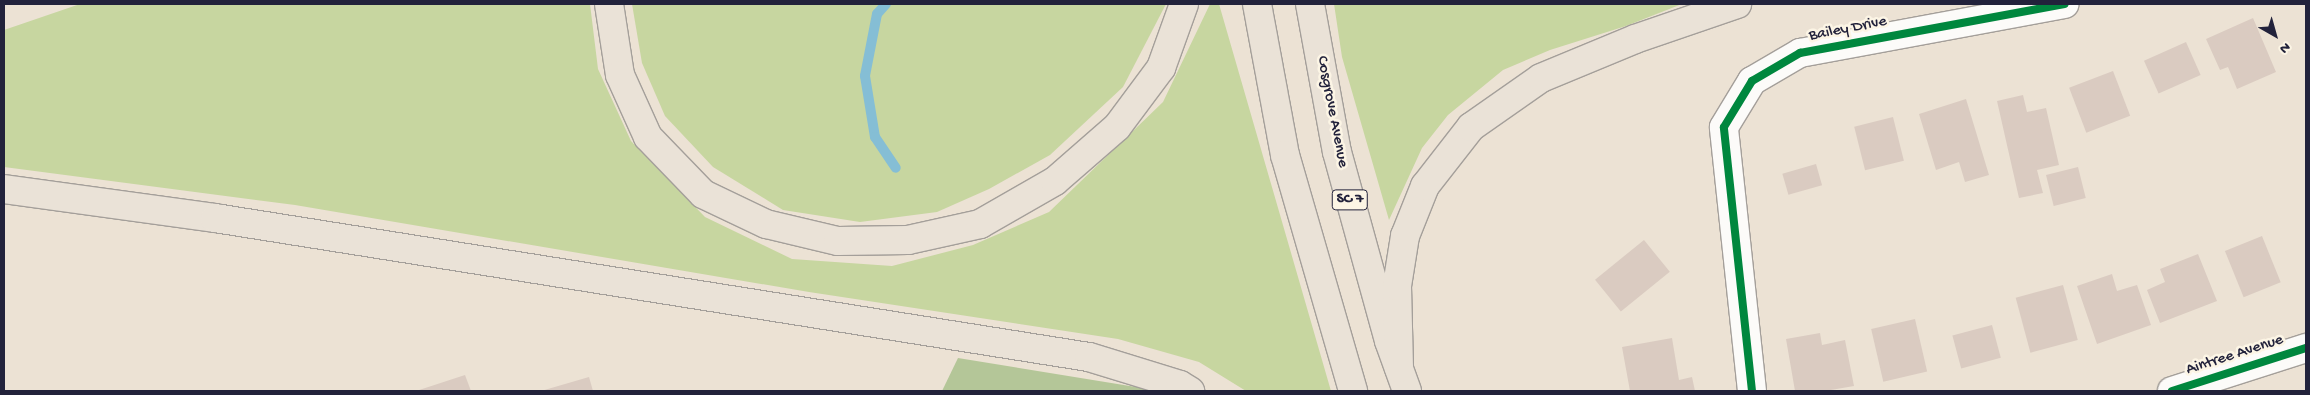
<!DOCTYPE html>
<html>
<head>
<meta charset="utf-8">
<style>
	body { margin:0 }
	#map { position:relative; width:2310px; height:395px; overflow:hidden; background:#ece2d4; font-family:"Gochi Hand",sans-serif }
	div>[style] { position:absolute }
	.green>* { inset:0; background:#c7d6a0 }
	.forest>* { inset:0; background:#b4c698 }
	.stream>* { height:10px; margin:-5px; padding:0 5px; transform-origin:5px; border-radius:5px; background:#85bed5 }
	.building>* { inset:0; background:#dacbc1; transform-origin:0 0 }
	.roads { filter:drop-shadow(1px 0 #a49f9a) drop-shadow(-1px 0 #a49f9a) drop-shadow(0 1px #a49f9a) drop-shadow(0 -1px #a49f9a) }
	.street>* { height:28px; margin:-14px; padding:0 14px; transform-origin:14px; border-radius:14px; background:#fcfbf9 }
	.primary>* { height:28px; margin:-14px; padding:0 14px; transform-origin:14px; border-radius:14px; background:#eae2d7 }
	.highway>* { height:28px; margin:-14px; padding:0 14px; transform-origin:14px; border-radius:14px; background:#eae2d7 }
	.cycleway>* { height:8px; margin:-4px; padding:0 4px; transform-origin:4px; border-radius:4px; background:#00873e }
	span { translate:-50% -50%; white-space:nowrap; text-align:center; line-height:1.15; -webkit-text-stroke:5px #fcf5e5; paint-order:stroke }
	.shield-label span { padding:1px 4px; background:#fcf5e5; border:1px solid; border-radius:4px; -webkit-text-stroke-width:0 }
	.shield-label { font-size:15px; color:#22223b; font-weight:700 }
	.street-label { font-size:16px; color:#22223b }
	.frame { position:absolute; inset:0; border:5px solid #22223b; pointer-events:none }
	.north { position:absolute; left:2250px; top:10px; width:50px; height:50px; -webkit-text-stroke:4px #fcf5e5; paint-order:stroke; rotate:142deg; font-size:14px; font-weight:700; line-height:20px; text-align:center; color:#22223b }
	.north::after { content:''; display:block; margin:auto; width:18px; height:22px; background:#22223b; clip-path:polygon(50% 0,100% 100%,50% 72%,0 100%) }
</style>
</head>
<body>
<div id="map">
	<div class="green">
		<i style="clip-path:polygon(80px 4px,590px 4px,598px 69px,631px 141px,705px 217px,792px 259px,892px 266px,973px 245px,1049px 212px,1163px 102px,1210px 4px,1219px 4px,1331px 391px,1246px 391px,1199px 362px,1118px 339px,809px 292px,295px 205px,4px 167px,4px 30px)"></i>
		<i style="clip-path:polygon(632px 4px,1166px 4px,1123px 87px,1050px 155px,989px 189px,937px 212px,860px 222px,783px 210px,713px 167px,665px 116px,642px 63px)"></i>
		<i style="clip-path:polygon(1334px 4px,1682px 4px,1626px 26px,1550px 50px,1503px 70px,1448px 115px,1422px 148px,1389px 220px,1342px 57px)"></i>
	</div>
	<div class="forest">
		<i style="clip-path:polygon(958px 358px,1142px 388px,1147px 391px,942px 391px)"></i>
	</div>
	<div class="stream">
		<i style="left:886px;top:4px;width:13px;rotate:132deg"></i>
		<i style="left:877px;top:14px;width:63px;rotate:101deg"></i>
		<i style="left:865px;top:76px;width:62px;rotate:80.7deg"></i>
		<i style="left:875px;top:137px;width:37px;rotate:56deg"></i>
	</div>
	<div class="building">
		<i style="clip-path:polygon(2253px 18px,2276px 72px,2237px 89px,2228px 67px,2220px 70px,2206px 39px)"></i>
		<i style="left:2186px;top:42px;width:36px;height:46px;rotate:66deg"></i>
		<i style="left:2113px;top:71px;width:48px;height:47px;rotate:69deg"></i>
		<i style="clip-path:polygon(2023px 95px,2027px 112px,2046px 108px,2059px 165px,2037px 170px,2043px 193px,2019px 198px,1997px 101px)"></i>
		<i style="clip-path:polygon(1966px 99px,1989px 175px,1965px 182px,1959px 162px,1936px 170px,1919px 114px)"></i>
		<i style="left:1893px;top:117px;width:45px;height:40px;rotate:76deg"></i>
		<i style="left:1816px;top:164px;width:22px;height:35px;rotate:74deg"></i>
		<i style="left:2078px;top:167px;width:32px;height:33px;rotate:76deg"></i>
		<i style="left:2262px;top:236px;width:50px;height:40px;rotate:68deg"></i>
		<i style="left:1644px;top:240px;width:41px;height:63px;rotate:51deg"></i>
		<i style="clip-path:polygon(2198px 254px,2217px 301px,2160px 323px,2147px 290px,2165px 282px,2160px 269px)"></i>
		<i style="clip-path:polygon(2112px 274px,2117px 291px,2137px 285px,2151px 325px,2097px 344px,2077px 286px)"></i>
		<i style="left:2063px;top:285px;width:57px;height:49px;rotate:75deg"></i>
		<i style="left:1915px;top:319px;width:54px;height:45px;rotate:77deg"></i>
		<i style="left:1992px;top:325px;width:34px;height:41px;rotate:75deg"></i>
		<i style="clip-path:polygon(1820px 333px,1822px 345px,1845px 340px,1854px 386px,1825px 391px,1795px 391px,1786px 339px)"></i>
		<i style="clip-path:polygon(1672px 338px,1679px 380px,1692px 377px,1695px 391px,1630px 391px,1622px 347px)"></i>
		<i style="clip-path:polygon(465px 375px,471px 391px,416px 391px)"></i>
		<i style="clip-path:polygon(589px 377px,593px 391px,541px 391px)"></i>
	</div>
	<div class="roads">
		<div class="street">
			<i style="left:1752px;top:391px;width:265px;rotate:-96.1deg"></i>
			<i style="left:1724px;top:127px;width:54px;rotate:-58.7deg"></i>
			<i style="left:1752px;top:81px;width:56px;rotate:-30.3deg"></i>
			<i style="left:1800px;top:53px;width:269px;rotate:-10.5deg"></i>
			<i style="left:2172px;top:391px;width:141px;rotate:-17.8deg"></i>
		</div>
		<div class="primary">
			<i style="left:1257px;top:4px;width:154px;rotate:79.5deg"></i>
			<i style="left:1285px;top:155px;width:246px;rotate:73.9deg"></i>
			<i style="left:1310px;top:4px;width:150px;rotate:79.7deg"></i>
			<i style="left:1337px;top:152px;width:196px;rotate:74.6deg"></i>
			<i style="left:1389px;top:341px;width:53px;rotate:70.2deg"></i>
		</div>
		<div class="highway">
			<i style="left:609px;top:4px;width:72px;rotate:81.2deg"></i>
			<i style="left:620px;top:75px;width:68px;rotate:65.7deg"></i>
			<i style="left:648px;top:137px;width:79px;rotate:46deg"></i>
			<i style="left:703px;top:194px;width:70px;rotate:25.5deg"></i>
			<i style="left:766px;top:224px;width:74px;rotate:13.3deg"></i>
			<i style="left:838px;top:241px;width:70px;rotate:-0.8deg"></i>
			<i style="left:908px;top:240px;width:74px;rotate:-12.5deg"></i>
			<i style="left:980px;top:224px;width:86px;rotate:-29.8deg"></i>
			<i style="left:1055px;top:181px;width:82px;rotate:-41.1deg"></i>
			<i style="left:1117px;top:127px;width:74px;rotate:-53.3deg"></i>
			<i style="left:1161px;top:68px;width:68px;rotate:-70.2deg"></i>
			<i style="left:4px;top:189px;width:213px;rotate:7.8deg"></i>
			<i style="left:215px;top:218px;width:885px;rotate:9.04deg"></i>
			<i style="left:1089px;top:357px;width:95px;rotate:17.1deg"></i>
			<i style="left:1180px;top:385px;width:12px;rotate:31deg"></i>
			<i style="left:1399px;top:368px;width:82px;rotate:-91.4deg"></i>
			<i style="left:1397px;top:286px;width:51px;rotate:-80.9deg"></i>
			<i style="left:1405px;top:236px;width:54px;rotate:-68.2deg"></i>
			<i style="left:1425px;top:186px;width:75px;rotate:-52.1deg"></i>
			<i style="left:1471px;top:127px;width:85px;rotate:-35deg"></i>
			<i style="left:1541px;top:78px;width:102px;rotate:-22.5deg"></i>
			<i style="left:1635px;top:39px;width:108px;rotate:-18.9deg"></i>
		</div>
	</div>
	<div class="cycleway">
		<i style="left:1752px;top:391px;width:265px;rotate:-96.1deg"></i>
		<i style="left:1724px;top:127px;width:54px;rotate:-58.7deg"></i>
		<i style="left:1752px;top:81px;width:56px;rotate:-30.3deg"></i>
		<i style="left:1800px;top:53px;width:269px;rotate:-10.5deg"></i>
		<i style="left:2172px;top:391px;width:141px;rotate:-17.8deg"></i>
	</div>
	<div class="shield-label">
		<span style="left:1350px;top:200px">SC 7</span>
	</div>
	<div class="street-label">
		<span style="left:1848px;top:30px;rotate:-11deg">Bailey Drive</span>
		<span style="left:1331px;top:112px;rotate:79deg">Cosgrove Avenue</span>
		<span style="left:2235px;top:356px;rotate:-18deg">Aintree Avenue</span>
	</div>
	<div class="frame"></div>
	<div class="north">N</div>
</div>
</body>
</html>
